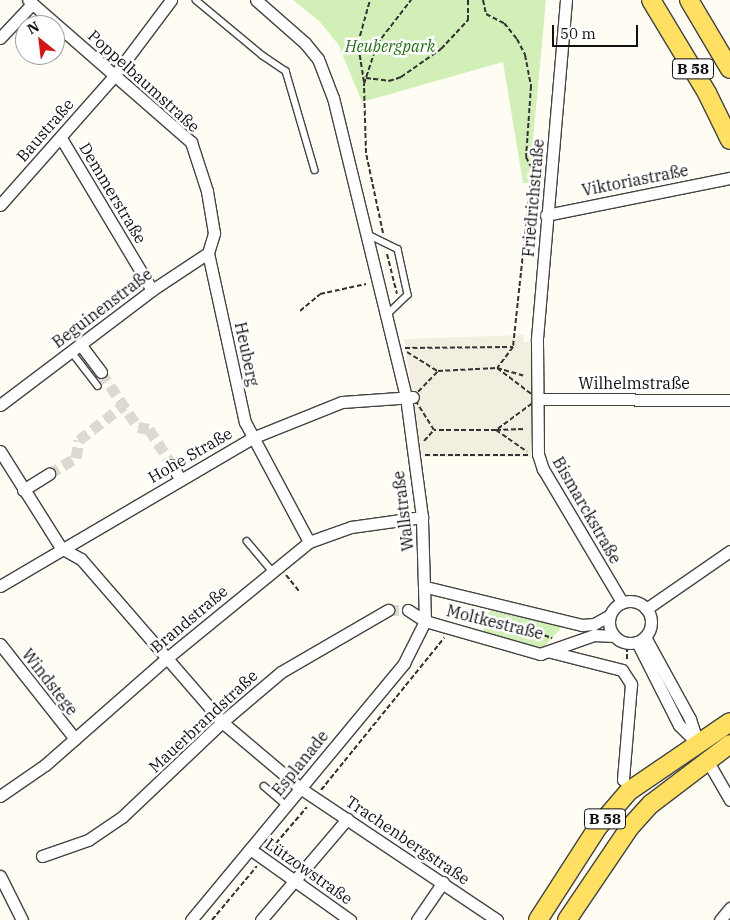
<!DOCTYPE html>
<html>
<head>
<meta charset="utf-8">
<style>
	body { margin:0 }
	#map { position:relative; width:730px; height:920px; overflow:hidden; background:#fffdf3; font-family:"IBM Plex Serif",serif }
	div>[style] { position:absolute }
	.green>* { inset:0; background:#d2efb7 }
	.plaza>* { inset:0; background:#f2eee0 }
	.street-tunnel>* { height:11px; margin-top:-5.5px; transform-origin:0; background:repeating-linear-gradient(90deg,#dbd9d1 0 11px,transparent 0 16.5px) }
	.path>* { height:2px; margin-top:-1px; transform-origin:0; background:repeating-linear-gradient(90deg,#323232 0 5px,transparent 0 7.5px) }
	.roads { filter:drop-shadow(1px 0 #434343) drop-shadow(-1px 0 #434343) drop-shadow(0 1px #434343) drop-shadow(0 -1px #434343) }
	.lane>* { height:5.5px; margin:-2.75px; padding:0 2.75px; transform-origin:2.75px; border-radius:2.75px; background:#fff }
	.street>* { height:11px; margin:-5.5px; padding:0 5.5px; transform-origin:5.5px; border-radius:5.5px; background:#fff }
	.street>.ring { margin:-5.5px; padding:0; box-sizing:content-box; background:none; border:11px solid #fff; border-radius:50% }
	.primary>* { height:18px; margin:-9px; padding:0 9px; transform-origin:9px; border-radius:9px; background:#ffe063 }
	span { translate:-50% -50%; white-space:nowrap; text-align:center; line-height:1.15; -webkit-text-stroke:5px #fff; paint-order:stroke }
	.shield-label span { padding:1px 4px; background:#fff; border:1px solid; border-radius:4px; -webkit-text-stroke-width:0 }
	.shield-label { font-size:15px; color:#101010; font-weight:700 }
	.park-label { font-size:16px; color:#267118; font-style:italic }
	.street-label { font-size:16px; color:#101010 }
	.north { position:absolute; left:15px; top:15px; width:50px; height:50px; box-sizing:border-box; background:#fff; border:1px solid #9f9f9f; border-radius:50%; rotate:331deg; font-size:14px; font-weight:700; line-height:20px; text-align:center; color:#101010 }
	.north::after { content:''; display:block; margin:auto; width:18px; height:22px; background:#d11718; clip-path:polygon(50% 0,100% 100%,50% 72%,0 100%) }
	.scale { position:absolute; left:552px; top:25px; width:86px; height:22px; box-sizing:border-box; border:2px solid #101010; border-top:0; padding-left:6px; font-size:15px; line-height:18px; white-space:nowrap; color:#101010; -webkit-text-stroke:4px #fff; paint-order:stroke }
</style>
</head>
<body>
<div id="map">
	<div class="green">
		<i style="clip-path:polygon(293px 0,546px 0,529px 183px,523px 183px,503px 62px,362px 102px,338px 44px,319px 21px)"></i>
		<i style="clip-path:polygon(494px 608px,563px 626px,541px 650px,482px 635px,488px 613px)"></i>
	</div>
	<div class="plaza">
		<i style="clip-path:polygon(523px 335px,524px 342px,532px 342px,531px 457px,422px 457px,404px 339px)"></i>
	</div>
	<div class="street-tunnel">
		<i style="left:101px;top:372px;width:66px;rotate:56.1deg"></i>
		<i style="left:138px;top:427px;width:11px;rotate:10deg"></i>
		<i style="left:149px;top:429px;width:43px;rotate:57.4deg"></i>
		<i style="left:49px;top:474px;width:31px;rotate:-31deg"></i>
		<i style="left:76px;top:458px;width:18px;rotate:-81deg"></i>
		<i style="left:79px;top:440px;width:57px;rotate:-37.9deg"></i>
		<i style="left:388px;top:610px;width:20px"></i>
	</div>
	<div class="path">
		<i style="left:483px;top:0;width:14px;rotate:78deg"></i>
		<i style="left:486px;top:14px;width:20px;rotate:27deg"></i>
		<i style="left:504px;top:23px;width:21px;rotate:51deg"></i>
		<i style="left:517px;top:39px;width:18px;rotate:63deg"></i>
		<i style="left:525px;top:55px;width:32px;rotate:79deg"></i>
		<i style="left:531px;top:86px;width:71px;rotate:94deg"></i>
		<i style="left:526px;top:157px;width:13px;rotate:63deg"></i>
		<i style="left:532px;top:169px;width:179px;rotate:96.1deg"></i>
		<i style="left:513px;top:347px;width:26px;rotate:127deg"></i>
		<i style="left:497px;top:368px;width:29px;rotate:16deg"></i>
		<i style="left:366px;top:78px;width:23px;rotate:7deg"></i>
		<i style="left:389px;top:81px;width:13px;rotate:-18deg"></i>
		<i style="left:401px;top:77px;width:49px;rotate:-35deg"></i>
		<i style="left:441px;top:49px;width:40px;rotate:-47deg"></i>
		<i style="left:468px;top:20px;width:20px;rotate:-90deg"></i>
		<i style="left:364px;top:82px;width:39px;rotate:-99deg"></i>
		<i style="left:358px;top:43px;width:45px;rotate:-74.4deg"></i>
		<i style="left:383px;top:233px;width:82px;rotate:-102deg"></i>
		<i style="left:366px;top:153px;width:69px;rotate:-91.7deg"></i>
		<i style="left:364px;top:84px;width:42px;rotate:-72deg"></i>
		<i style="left:377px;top:44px;width:56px;rotate:-52.3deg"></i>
		<i style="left:387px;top:254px;width:41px;rotate:76deg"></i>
		<i style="left:300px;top:311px;width:26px;rotate:-40deg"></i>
		<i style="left:320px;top:294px;width:47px;rotate:-12.3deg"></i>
		<i style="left:405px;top:348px;width:108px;rotate:-0.5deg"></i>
		<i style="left:407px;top:352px;width:36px;rotate:32deg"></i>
		<i style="left:497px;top:368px;width:51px;rotate:37.1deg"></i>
		<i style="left:538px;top:399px;width:52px;rotate:143.6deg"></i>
		<i style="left:496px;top:430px;width:62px;rotate:180deg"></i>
		<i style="left:434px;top:430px;width:39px;rotate:-122deg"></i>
		<i style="left:413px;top:397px;width:36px;rotate:-46deg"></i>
		<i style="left:438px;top:371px;width:59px;rotate:-2.9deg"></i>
		<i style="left:496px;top:430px;width:38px;rotate:35deg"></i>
		<i style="left:496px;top:430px;width:30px;rotate:-2deg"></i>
		<i style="left:424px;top:441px;width:15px;rotate:-48deg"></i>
		<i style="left:425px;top:455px;width:103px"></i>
		<i style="left:286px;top:575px;width:21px;rotate:51deg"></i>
		<i style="left:450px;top:617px;width:12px;rotate:-85deg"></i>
		<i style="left:537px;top:633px;width:16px;rotate:18deg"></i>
		<i style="left:627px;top:659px;width:10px;rotate:-90deg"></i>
		<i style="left:321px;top:790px;width:196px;rotate:-51deg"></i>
		<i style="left:271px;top:849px;width:55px;rotate:-49.4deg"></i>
		<i style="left:212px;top:920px;width:70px;rotate:-50.2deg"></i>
	</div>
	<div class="roads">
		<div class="lane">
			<i style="left:196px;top:0;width:86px;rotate:39.8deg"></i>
			<i style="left:262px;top:55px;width:29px;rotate:34deg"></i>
			<i style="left:286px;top:71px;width:103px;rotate:73.7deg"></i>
			<i style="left:367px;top:234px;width:34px;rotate:26deg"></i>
			<i style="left:398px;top:249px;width:47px;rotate:77.7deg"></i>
			<i style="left:408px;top:295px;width:30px;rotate:136deg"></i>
			<i style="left:71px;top:351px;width:44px;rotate:52.4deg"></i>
			<i style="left:247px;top:541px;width:39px;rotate:50deg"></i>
			<i style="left:264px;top:786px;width:29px;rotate:41deg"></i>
		</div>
		<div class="street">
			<i style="left:566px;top:0;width:342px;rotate:94.9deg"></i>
			<i style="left:537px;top:341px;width:113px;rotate:89.5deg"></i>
			<i style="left:538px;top:454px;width:16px;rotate:72deg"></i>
			<i style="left:543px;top:469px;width:155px;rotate:59.3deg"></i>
			<i style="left:0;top:38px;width:47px;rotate:-46.7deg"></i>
			<i style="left:61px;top:138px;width:177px;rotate:59.1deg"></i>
			<i style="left:0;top:205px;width:172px;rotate:-48.5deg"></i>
			<i style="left:114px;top:76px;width:95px;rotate:-53.1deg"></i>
			<i style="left:546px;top:215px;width:188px;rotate:-11.4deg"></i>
			<i style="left:208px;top:253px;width:173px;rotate:77.7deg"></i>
			<i style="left:245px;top:422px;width:136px;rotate:61.9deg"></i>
			<i style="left:80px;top:344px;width:35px;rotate:53deg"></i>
			<i style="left:538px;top:399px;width:192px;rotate:0.3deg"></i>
			<i style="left:0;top:405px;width:191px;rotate:-37.1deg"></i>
			<i style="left:152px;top:290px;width:67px;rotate:-33.5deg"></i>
			<i style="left:208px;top:253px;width:21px;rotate:-73deg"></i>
			<i style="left:214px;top:233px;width:43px;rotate:-99.5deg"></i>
			<i style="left:207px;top:191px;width:52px;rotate:-108.1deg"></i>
			<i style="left:191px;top:142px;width:216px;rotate:-138.9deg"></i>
			<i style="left:0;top:451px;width:115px;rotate:57.8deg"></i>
			<i style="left:61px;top:548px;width:23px;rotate:29deg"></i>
			<i style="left:81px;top:559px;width:216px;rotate:49.1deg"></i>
			<i style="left:222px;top:722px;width:102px;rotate:40.2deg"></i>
			<i style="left:300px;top:788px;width:237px;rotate:33.8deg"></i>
			<i style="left:172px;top:465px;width:16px;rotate:60deg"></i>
			<i style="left:23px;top:490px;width:31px;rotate:-32deg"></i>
			<i style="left:0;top:586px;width:292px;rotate:-30.4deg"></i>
			<i style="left:252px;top:438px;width:97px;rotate:-21.8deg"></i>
			<i style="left:342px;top:402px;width:71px;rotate:-4deg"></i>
			<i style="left:426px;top:587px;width:161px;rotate:13.7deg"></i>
			<i style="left:582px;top:625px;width:12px;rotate:-5deg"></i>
			<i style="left:594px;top:624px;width:18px;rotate:-29deg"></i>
			<i class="ring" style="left:609px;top:601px;width:31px;height:31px"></i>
			<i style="left:646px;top:609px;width:102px;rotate:-34.6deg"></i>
			<i style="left:408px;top:610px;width:20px;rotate:33deg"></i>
			<i style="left:425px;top:621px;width:120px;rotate:16deg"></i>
			<i style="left:540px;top:654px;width:57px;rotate:-19.4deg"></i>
			<i style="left:594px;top:635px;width:20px;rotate:3deg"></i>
			<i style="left:645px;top:637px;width:94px;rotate:61.2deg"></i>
			<i style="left:690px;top:719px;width:26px;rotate:72deg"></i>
			<i style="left:637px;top:642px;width:93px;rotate:63.2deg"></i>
			<i style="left:679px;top:725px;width:25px;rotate:45deg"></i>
			<i style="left:0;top:644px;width:121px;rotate:51.7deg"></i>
			<i style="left:551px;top:652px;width:73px;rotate:14.2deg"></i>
			<i style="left:622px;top:670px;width:17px;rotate:57deg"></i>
			<i style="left:631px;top:684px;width:96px;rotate:94.8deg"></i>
			<i style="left:707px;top:760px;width:46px;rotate:60.1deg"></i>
			<i style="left:0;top:796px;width:55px;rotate:-34.6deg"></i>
			<i style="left:45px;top:765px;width:162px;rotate:-41.3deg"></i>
			<i style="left:167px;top:658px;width:183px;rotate:-39.2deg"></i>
			<i style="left:309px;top:542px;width:45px;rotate:-19.7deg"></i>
			<i style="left:351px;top:527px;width:72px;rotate:-8deg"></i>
			<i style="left:250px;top:849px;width:123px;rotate:35.4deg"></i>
			<i style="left:42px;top:856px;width:49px;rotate:-19.2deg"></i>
			<i style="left:88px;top:840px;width:41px;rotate:-34.1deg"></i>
			<i style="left:122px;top:817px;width:138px;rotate:-43.5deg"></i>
			<i style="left:222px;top:722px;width:77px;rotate:-40.3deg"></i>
			<i style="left:281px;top:672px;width:124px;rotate:-30.1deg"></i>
			<i style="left:0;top:876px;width:49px;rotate:63.4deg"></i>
			<i style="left:191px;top:920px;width:334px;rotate:-50.3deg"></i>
			<i style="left:404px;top:663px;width:47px;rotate:-63.4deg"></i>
			<i style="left:425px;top:621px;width:104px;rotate:-91.7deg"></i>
			<i style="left:422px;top:517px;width:121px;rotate:-97.6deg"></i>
			<i style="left:406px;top:397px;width:308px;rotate:-103.7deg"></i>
			<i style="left:333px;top:98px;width:42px;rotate:-111deg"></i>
			<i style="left:318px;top:59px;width:21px;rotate:-129deg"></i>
			<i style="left:305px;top:43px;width:65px;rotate:-138.7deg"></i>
			<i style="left:261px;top:920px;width:133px;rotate:-49.6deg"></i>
			<i style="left:417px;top:920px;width:46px;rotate:-55.6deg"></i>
			<i style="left:720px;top:920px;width:16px;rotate:-50deg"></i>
		</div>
		<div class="primary">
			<i style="left:651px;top:0;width:109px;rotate:58.9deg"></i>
			<i style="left:707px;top:93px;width:52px;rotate:63.9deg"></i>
			<i style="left:689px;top:0;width:80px;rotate:59.3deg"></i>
			<i style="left:538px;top:920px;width:111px;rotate:-57.2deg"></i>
			<i style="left:598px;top:827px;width:48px;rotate:-49.3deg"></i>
			<i style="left:629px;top:791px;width:122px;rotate:-34.3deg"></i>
			<i style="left:567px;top:920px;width:112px;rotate:-55.9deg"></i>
			<i style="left:630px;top:827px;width:31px;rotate:-48deg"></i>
			<i style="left:651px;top:804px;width:99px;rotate:-37.2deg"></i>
		</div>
	</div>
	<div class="shield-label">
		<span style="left:693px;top:69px">B 58</span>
		<span style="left:605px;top:819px">B 58</span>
	</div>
	<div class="park-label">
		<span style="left:390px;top:46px">Heubergpark</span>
	</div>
	<div class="street-label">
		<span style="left:144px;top:81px;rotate:42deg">Poppelbaumstraße</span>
		<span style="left:45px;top:130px;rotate:-49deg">Baustraße</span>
		<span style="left:635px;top:180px;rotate:-11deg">Viktoriastraße</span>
		<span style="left:113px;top:193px;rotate:59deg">Demmerstraße</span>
		<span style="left:533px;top:198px;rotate:-85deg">Friedrichstraße</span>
		<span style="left:102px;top:308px;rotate:-37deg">Beguinenstraße</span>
		<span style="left:247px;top:354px;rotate:78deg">Heuberg</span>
		<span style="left:634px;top:383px">Wilhelmstraße</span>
		<span style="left:190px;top:455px;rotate:-30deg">Hohe Straße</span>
		<span style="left:587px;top:510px;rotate:60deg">Bismarckstraße</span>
		<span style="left:403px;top:511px;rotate:-97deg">Wallstraße</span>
		<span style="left:189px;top:619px;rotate:-40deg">Brandstraße</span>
		<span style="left:495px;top:622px;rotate:14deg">Moltkestraße</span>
		<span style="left:50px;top:682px;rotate:52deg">Windstege</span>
		<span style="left:203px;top:721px;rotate:-43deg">Mauerbrandstraße</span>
		<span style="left:300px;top:763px;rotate:-51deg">Esplanade</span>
		<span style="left:408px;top:840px;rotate:34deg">Trachenbergstraße</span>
		<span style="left:309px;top:871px;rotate:35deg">Lützowstraße</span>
	</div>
	<div class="north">N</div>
	<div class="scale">50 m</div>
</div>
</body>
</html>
